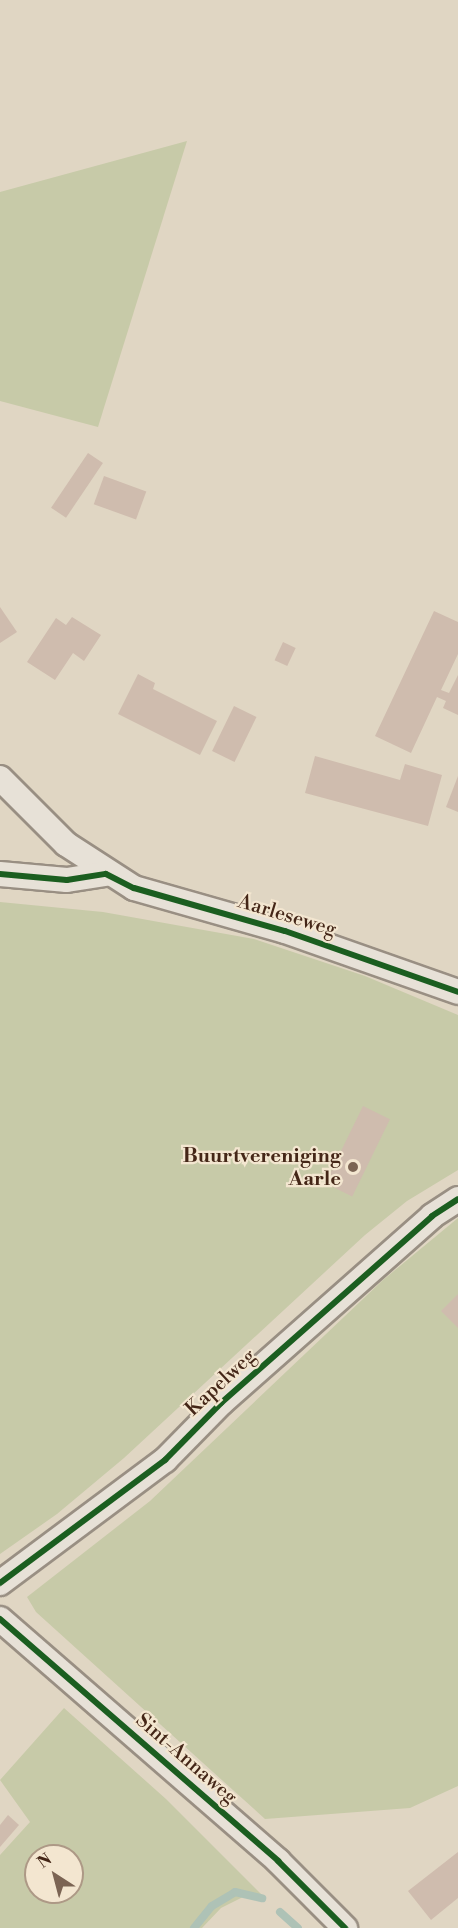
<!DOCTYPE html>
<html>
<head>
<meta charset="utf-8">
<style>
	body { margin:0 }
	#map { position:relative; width:458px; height:1928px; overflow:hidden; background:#e0d6c3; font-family:"Libre Bodoni",serif }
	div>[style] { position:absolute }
	.green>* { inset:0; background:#c7caa8 }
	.stream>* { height:8px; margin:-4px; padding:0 4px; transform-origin:4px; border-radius:4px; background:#aec2b6 }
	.building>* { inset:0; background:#cfbcae; transform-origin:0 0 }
	.roads { filter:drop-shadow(2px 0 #998f83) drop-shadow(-2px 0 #998f83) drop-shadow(0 2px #998f83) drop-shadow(0 -2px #998f83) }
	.street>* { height:24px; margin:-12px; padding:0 12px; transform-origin:12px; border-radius:12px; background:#e7e1d7 }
	.cycleway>* { height:6px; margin:-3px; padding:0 3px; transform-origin:3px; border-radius:3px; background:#1b5e20 }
	.dots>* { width:16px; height:16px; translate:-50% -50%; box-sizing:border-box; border:3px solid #f3e6d0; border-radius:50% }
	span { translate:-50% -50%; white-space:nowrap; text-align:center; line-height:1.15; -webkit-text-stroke:4.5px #f3e6d0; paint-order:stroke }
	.street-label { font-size:20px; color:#442617 }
	.poi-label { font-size:20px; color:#442617; font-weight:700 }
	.right { translate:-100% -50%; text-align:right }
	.north { position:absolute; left:24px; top:1844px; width:60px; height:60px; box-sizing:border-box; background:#f3e6d0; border:2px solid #ad9986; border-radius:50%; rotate:324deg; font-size:16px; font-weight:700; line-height:24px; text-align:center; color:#442617 }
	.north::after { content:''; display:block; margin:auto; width:21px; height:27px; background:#7b6453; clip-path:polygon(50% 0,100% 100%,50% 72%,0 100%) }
</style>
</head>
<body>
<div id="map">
	<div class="green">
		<i style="clip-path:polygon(187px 141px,98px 427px,0 401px,0 192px)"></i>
		<i style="clip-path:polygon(0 902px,103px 912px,254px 939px,365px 976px,458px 1015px,458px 1170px,407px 1201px,365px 1235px,124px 1458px,57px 1514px,0 1554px)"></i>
		<i style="clip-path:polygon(458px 1218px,458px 1786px,410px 1808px,265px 1819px,36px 1612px,27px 1597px,150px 1501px,383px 1280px)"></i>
		<i style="clip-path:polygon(evenodd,64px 1708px,166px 1799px,262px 1895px,247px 1895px,221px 1908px,202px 1928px,0 1928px,0 1855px,30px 1822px,0 1780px,64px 1708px,36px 1856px,72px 1856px,72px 1892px,36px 1892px,36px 1856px)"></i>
	</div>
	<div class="stream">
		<i style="left:280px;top:1912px;width:24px;rotate:42deg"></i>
		<i style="left:194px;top:1928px;width:28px;rotate:-51deg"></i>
		<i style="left:212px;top:1906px;width:27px;rotate:-31deg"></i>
		<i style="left:235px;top:1892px;width:28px;rotate:13deg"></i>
	</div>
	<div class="building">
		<i style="left:88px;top:453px;width:18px;height:66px;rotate:34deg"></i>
		<i style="left:104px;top:476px;width:45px;height:30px;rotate:20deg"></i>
		<i style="clip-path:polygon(0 607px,17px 632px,0 643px)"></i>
		<i style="clip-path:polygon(434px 611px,458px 622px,458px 654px,441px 690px,449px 693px,458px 675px,458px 715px,443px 708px,446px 701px,437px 697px,411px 753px,375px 736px)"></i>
		<i style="clip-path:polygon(72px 617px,101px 635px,84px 661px,73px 653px,55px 680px,27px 662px,56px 618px,66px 625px)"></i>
		<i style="left:283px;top:642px;width:14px;height:20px;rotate:25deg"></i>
		<i style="clip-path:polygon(138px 674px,155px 683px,153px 689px,217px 721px,200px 755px,118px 714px)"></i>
		<i style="left:234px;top:706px;width:25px;height:50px;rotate:26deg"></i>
		<i style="clip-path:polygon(315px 756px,400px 780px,405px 764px,442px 775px,428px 826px,305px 793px)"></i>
		<i style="clip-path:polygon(458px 776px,458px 812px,446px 807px)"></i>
		<i style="left:363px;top:1106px;width:30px;height:86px;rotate:26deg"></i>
		<i style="clip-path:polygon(458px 1294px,458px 1328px,441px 1311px)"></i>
		<i style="clip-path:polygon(8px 1815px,19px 1825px,0 1847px,0 1825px)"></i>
		<i style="clip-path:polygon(458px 1852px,458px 1898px,431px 1920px,408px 1891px)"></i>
	</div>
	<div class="roads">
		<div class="street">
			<i style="left:0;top:778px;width:93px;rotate:45deg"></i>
			<i style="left:66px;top:844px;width:81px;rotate:32.9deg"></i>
			<i style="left:134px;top:888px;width:157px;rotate:15.9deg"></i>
			<i style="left:285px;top:931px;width:183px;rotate:19.4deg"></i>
			<i style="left:0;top:874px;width:67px;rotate:5.1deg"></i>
			<i style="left:67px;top:880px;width:39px;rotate:-9deg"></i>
			<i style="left:0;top:1583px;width:206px;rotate:-36.7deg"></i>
			<i style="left:165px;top:1460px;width:80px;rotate:-45.5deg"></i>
			<i style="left:221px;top:1403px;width:282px;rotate:-41.5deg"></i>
			<i style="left:432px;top:1216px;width:31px;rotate:-33deg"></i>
			<i style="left:0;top:1619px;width:369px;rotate:41deg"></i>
			<i style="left:278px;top:1861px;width:95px;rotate:45deg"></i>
		</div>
	</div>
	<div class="cycleway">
		<i style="left:0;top:874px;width:67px;rotate:5.1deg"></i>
		<i style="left:67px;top:880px;width:39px;rotate:-9deg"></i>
		<i style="left:106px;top:874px;width:31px;rotate:27deg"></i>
		<i style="left:134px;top:888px;width:157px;rotate:15.9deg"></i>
		<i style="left:285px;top:931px;width:183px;rotate:19.4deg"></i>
		<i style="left:0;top:1583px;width:206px;rotate:-36.7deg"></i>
		<i style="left:165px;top:1460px;width:80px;rotate:-45.5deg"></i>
		<i style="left:221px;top:1403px;width:282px;rotate:-41.5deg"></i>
		<i style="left:432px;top:1216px;width:31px;rotate:-33deg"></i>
		<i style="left:0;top:1619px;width:369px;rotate:41deg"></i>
		<i style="left:278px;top:1861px;width:95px;rotate:45deg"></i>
	</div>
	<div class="dots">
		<i style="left:353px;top:1167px;background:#7b6453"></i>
	</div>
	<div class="street-label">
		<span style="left:287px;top:916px;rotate:17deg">Aarleseweg</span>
		<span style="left:221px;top:1383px;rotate:-43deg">Kapelweg</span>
		<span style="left:186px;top:1759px;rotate:41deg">Sint-Annaweg</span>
	</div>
	<div class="poi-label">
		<span class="right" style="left:341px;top:1168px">Buurtvereniging<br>Aarle</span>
	</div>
	<div class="north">N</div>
</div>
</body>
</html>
